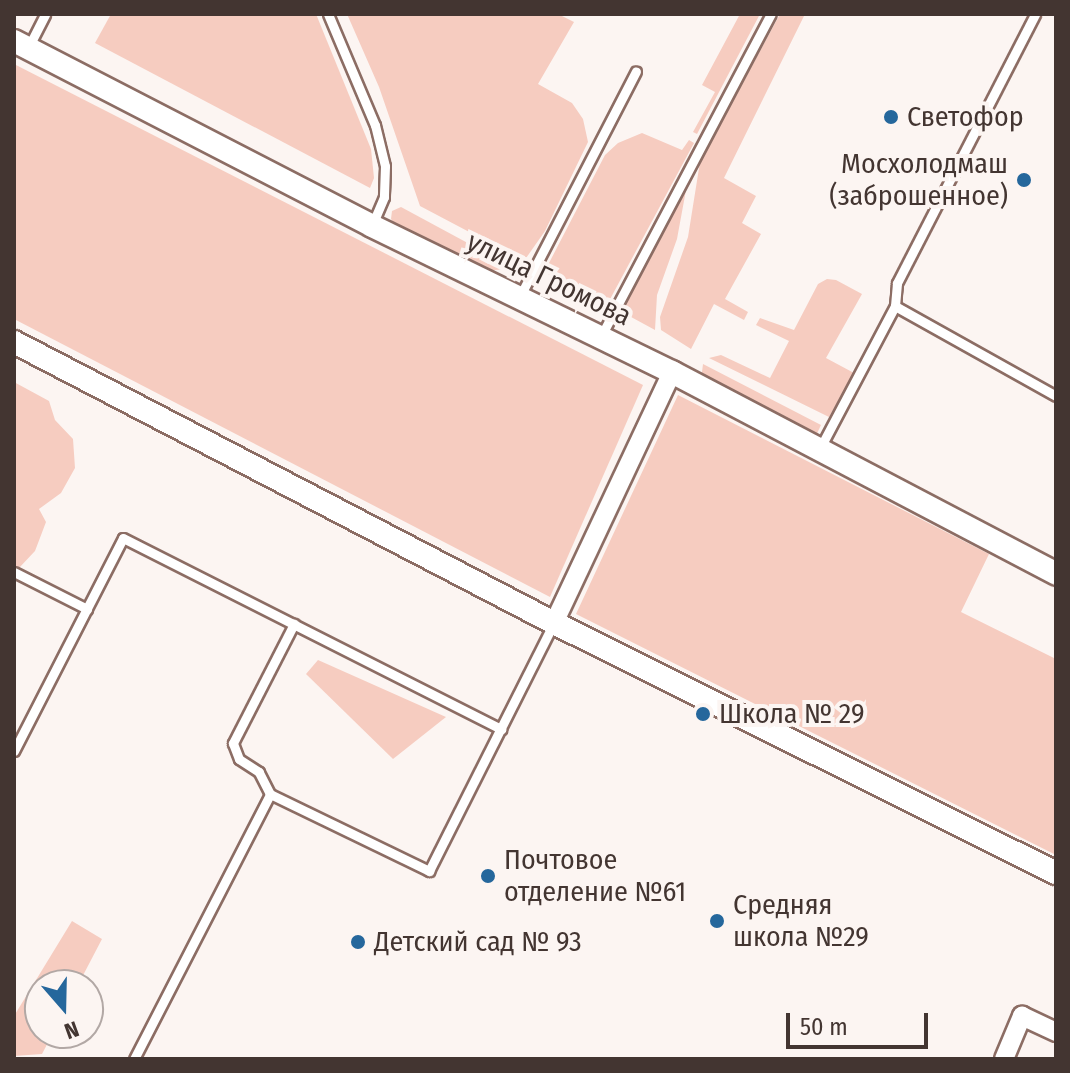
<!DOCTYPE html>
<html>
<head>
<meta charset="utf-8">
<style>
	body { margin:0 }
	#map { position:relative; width:1070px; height:1073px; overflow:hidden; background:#fcf5f2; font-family:"Fira Sans Condensed",sans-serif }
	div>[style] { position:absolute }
	.green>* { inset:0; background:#f6ccc0 }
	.roads { filter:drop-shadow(2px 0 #8c6d64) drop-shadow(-2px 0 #8c6d64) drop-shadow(0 2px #8c6d64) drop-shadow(0 -2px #8c6d64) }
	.service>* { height:9px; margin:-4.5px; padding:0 4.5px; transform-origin:4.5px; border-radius:4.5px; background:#fff }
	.minor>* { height:18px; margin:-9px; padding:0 9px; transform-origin:9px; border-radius:9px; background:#fff }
	.tertiary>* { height:22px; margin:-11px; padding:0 11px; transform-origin:11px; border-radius:11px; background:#fff }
	.dots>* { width:22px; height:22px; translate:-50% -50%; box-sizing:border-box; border:4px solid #fcf5f2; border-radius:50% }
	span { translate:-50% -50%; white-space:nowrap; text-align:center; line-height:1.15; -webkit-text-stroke:8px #fcf5f2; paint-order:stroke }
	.poi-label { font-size:28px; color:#433531 }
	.left { translate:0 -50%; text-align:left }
	.right { translate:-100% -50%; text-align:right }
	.street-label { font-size:28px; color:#433531 }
	.frame { position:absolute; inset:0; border:16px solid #433531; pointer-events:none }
	.north { position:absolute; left:24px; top:969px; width:80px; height:80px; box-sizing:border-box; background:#fcf5f2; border:2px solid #b2a8a5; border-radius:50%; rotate:160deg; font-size:22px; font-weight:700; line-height:32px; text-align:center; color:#433531 }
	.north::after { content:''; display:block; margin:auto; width:28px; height:36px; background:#25679c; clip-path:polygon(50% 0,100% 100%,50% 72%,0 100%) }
	.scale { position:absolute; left:786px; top:1013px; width:142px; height:36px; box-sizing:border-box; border:4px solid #433531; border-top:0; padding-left:10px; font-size:24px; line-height:28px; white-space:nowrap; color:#433531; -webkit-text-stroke:6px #fcf5f2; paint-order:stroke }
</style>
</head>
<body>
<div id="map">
	<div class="green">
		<i style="clip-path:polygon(111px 14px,316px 14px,371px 149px,374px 178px,370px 188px,95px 43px)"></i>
		<i style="clip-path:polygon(347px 14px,558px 14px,574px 22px,538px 84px,572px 103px,583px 119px,588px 142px,545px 231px,524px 261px,420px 206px,379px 87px)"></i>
		<i style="clip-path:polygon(740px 14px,760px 14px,697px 134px,693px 132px,715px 92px,702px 85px)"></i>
		<i style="clip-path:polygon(780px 14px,805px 14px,724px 178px,756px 196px,742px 223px,761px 234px,725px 299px,748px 312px,744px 320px,714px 304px,691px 349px,661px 330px,660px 317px,688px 237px,700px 162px)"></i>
		<i style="clip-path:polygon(14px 64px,643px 385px,550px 597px,14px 319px)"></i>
		<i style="clip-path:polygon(642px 133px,682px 150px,689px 140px,694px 143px,608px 303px,548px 274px,549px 263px,605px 155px,618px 143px)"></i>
		<i style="clip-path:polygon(686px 190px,677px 239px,657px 295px,655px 330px,620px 311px)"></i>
		<i style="clip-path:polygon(401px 207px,514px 268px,486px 271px,401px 234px,391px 219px,392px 211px)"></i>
		<i style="clip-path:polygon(827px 279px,836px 280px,862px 294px,826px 358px,854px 373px,829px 417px,709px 358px,721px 355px,770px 378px,789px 341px,756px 325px,760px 318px,794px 330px,818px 284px)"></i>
		<i style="clip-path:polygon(703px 364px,821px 425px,813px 442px,701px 380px)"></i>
		<i style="clip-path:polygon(14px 382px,49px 401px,55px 420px,73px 439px,75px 468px,61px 493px,39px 509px,46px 522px,35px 551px,19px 568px,14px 565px)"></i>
		<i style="clip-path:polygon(678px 395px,989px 554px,961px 612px,1056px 659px,1056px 855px,576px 614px)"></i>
		<i style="clip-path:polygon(318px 660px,446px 717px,393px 759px,306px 674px)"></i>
		<i style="clip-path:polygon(72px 921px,102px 939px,78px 985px,40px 985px,40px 1033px,53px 1033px,42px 1054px,14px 1056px,14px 1016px)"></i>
	</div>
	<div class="roads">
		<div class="service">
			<i style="left:328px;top:14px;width:121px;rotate:67.1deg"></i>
			<i style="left:375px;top:125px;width:42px;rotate:76.3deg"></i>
			<i style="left:385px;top:166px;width:31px;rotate:92deg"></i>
			<i style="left:384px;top:197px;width:30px;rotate:113deg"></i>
			<i style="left:28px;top:48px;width:38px;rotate:-63deg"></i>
			<i style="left:519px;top:298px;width:255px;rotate:-62.7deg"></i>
			<i style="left:895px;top:306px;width:184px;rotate:29.2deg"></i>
			<i style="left:600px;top:338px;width:366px;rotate:-62.2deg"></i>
			<i style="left:819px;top:450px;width:163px;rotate:-62.2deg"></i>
			<i style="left:895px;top:306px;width:23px;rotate:-85deg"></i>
			<i style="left:897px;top:283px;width:302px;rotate:-62.8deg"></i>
			<i style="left:14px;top:572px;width:82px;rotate:26.9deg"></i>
			<i style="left:14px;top:751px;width:239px;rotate:-62.9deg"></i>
			<i style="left:123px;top:538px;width:424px;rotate:26.8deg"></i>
			<i style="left:270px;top:794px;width:177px;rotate:25.8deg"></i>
			<i style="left:429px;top:871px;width:276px;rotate:-63.3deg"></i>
			<i style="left:134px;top:1059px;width:298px;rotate:-62.8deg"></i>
			<i style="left:270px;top:794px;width:25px;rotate:-117deg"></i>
			<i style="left:259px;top:772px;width:24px;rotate:-147deg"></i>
			<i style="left:239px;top:759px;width:17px;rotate:-111deg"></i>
			<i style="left:233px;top:743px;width:134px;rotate:-62.9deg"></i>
		</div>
		<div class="minor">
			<i style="left:554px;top:623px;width:277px;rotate:-64.8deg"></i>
			<i style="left:1004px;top:1059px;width:47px;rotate:-67.3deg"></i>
			<i style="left:1022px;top:1016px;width:38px;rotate:25deg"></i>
		</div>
		<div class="tertiary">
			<i style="left:14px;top:41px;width:403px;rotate:27.3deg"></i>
			<i style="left:372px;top:226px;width:334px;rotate:26deg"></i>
			<i style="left:672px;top:372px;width:434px;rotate:27.7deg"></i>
			<i style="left:14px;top:342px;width:609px;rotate:27.49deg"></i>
			<i style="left:554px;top:623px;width:561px;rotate:26.47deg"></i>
		</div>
	</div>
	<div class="dots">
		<i style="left:891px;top:117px;background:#25679c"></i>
		<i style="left:1024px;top:180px;background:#25679c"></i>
		<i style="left:703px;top:714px;background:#25679c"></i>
		<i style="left:488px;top:876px;background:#25679c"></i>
		<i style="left:717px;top:921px;background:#25679c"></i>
		<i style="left:358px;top:942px;background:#25679c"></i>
	</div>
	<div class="poi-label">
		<span class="left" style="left:907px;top:117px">Светофор</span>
		<span class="right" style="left:1008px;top:180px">Мосхолодмаш<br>(заброшенное)</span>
		<span class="left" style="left:719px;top:714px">Школа № 29</span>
		<span class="left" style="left:504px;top:876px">Почтовое<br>отделение №61</span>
		<span class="left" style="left:733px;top:921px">Средняя<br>школа №29</span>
		<span class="left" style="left:374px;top:942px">Детский сад № 93</span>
	</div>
	<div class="street-label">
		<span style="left:549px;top:279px;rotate:26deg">улица Громова</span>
	</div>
	<div class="frame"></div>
	<div class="north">N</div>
	<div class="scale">50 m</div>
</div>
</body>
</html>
